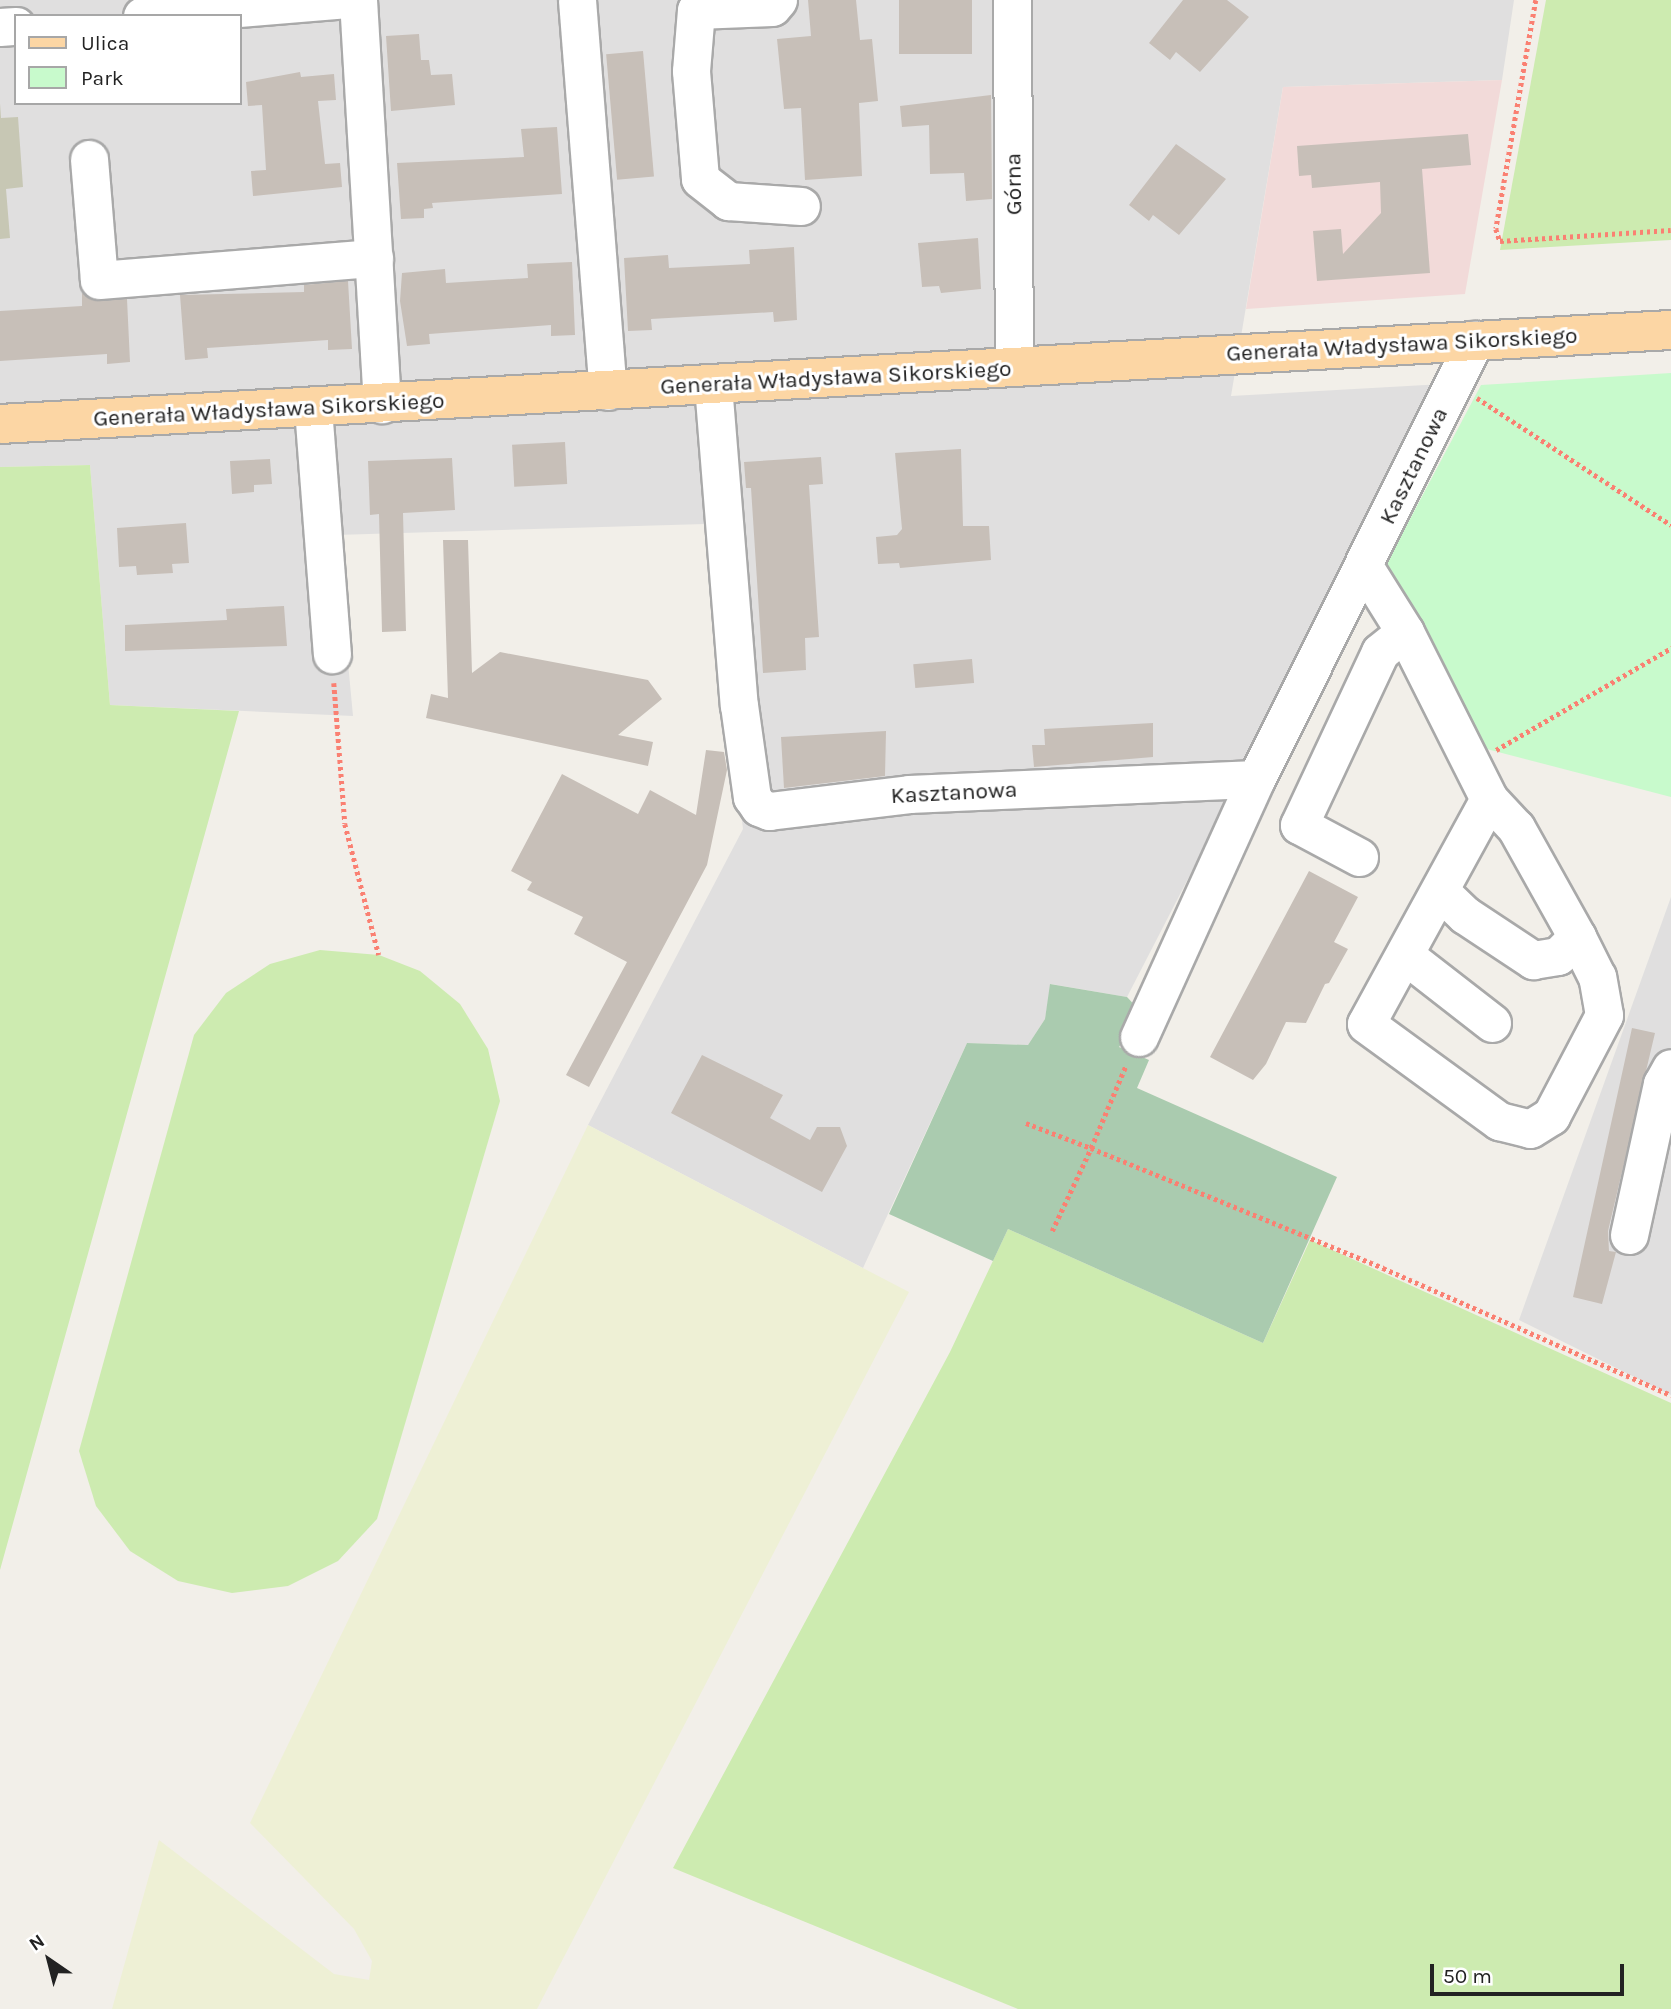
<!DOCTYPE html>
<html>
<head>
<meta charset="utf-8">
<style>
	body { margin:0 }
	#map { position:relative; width:1671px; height:2009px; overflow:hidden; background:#f2efe9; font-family:Karla,sans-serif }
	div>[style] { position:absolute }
	.residential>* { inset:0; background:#e0dfdf }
	.commercial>* { inset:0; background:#f2dad9 }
	.construction>* { inset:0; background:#c7c7b4 }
	.farmland>* { inset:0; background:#eef0d5 }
	.grass>* { inset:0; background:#cdebb0 }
	.cemetery>* { inset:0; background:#aacbaf }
	.park>* { inset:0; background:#c8facc }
	.building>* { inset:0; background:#c7bfb8; transform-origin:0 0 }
	.path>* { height:4.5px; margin-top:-2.25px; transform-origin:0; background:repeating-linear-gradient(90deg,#fa8072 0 3.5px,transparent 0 7px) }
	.roads { filter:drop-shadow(2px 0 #a9a9a9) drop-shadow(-2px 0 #a9a9a9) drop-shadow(0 2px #a9a9a9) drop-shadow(0 -2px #a9a9a9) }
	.minor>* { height:37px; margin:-18.5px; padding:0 18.5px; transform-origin:18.5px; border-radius:18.5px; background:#fff }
	.major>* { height:38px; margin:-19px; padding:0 19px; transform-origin:19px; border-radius:19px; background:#fcd6a4 }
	span { translate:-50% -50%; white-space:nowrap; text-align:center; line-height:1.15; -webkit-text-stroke:6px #fff; paint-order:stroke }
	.street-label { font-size:23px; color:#222 }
	.legend { position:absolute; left:14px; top:14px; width:228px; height:91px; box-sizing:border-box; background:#fff; border:2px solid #a7a7a7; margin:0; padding:9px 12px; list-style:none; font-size:21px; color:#222 }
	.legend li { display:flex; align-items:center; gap:14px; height:35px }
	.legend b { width:35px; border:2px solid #a7a7a7 }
	.north { position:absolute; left:14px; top:1925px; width:70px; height:70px; -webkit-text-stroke:5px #fff; paint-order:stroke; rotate:325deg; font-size:19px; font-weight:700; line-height:28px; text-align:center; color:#222 }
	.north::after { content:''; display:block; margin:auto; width:24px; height:32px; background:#222; clip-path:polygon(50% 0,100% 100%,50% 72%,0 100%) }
	.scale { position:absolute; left:1430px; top:1964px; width:194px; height:32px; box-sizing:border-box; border:4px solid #222; border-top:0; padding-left:9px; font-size:21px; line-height:24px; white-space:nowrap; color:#222; -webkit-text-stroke:5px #fff; paint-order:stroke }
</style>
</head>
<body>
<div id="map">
	<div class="residential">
		<i style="clip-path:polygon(evenodd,0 0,1514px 0,1502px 80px,1283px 87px,1231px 396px,1443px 384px,1127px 997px,1051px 984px,1045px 1019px,1028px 1045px,967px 1043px,863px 1268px,588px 1125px,743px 829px,705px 524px,336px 535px,353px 716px,110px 705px,90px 465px,0 467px,0 0,16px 16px,240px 16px,240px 103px,16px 103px,16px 16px)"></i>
		<i style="clip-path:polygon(1671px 897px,1671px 1395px,1519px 1320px)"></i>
	</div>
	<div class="commercial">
		<i style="clip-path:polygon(1502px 80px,1465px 294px,1246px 309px,1283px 87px)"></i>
	</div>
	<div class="construction">
		<i style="clip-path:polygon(0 103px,1px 118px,18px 117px,23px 187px,6px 189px,10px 238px,0 239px)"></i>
	</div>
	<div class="farmland">
		<i style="clip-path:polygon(588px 1125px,909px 1292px,537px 2009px,112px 2009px,159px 1840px,334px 1974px,369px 1980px,372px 1961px,354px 1929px,250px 1823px)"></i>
	</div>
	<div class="grass">
		<i style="clip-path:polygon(1546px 0,1671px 0,1671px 240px,1500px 250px)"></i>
		<i style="clip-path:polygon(90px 465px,110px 705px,239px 711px,0 1570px,0 467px)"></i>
		<i style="clip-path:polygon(320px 950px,379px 955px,420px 971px,460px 1004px,488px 1049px,500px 1101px,377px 1519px,338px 1561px,288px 1586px,232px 1593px,178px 1581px,130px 1551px,96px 1506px,79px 1451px,194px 1035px,226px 993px,270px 964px)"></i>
		<i style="clip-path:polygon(1008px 1229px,1263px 1343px,1310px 1240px,1671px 1403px,1671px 2009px,1018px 2009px,673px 1868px,950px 1352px)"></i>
	</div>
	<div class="cemetery">
		<i style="clip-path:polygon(1050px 984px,1127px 997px,1143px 1014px,1119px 1047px,1149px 1060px,1137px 1088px,1337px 1177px,1263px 1343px,1008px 1229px,993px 1261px,889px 1214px,967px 1043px,1028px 1045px,1045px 1019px)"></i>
	</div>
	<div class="park">
		<i style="clip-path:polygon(1671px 373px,1671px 797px,1479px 747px,1382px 572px,1481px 385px)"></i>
	</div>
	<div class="building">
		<i style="clip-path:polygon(808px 0,856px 0,860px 40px,872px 39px,878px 101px,859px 103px,862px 176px,805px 180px,801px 108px,784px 109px,777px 39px,811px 36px)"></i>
		<i style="left:899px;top:0;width:73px;height:54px"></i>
		<i style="clip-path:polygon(1183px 0,1227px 0,1249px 17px,1200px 72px,1176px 52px,1170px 60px,1149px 43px)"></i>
		<i style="clip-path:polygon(419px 34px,421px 60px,429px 60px,431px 75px,452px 74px,455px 105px,391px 111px,386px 36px)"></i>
		<i style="left:643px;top:51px;width:126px;height:37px;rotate:85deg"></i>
		<i style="clip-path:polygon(300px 72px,301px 77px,334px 74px,336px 100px,318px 101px,325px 164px,340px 163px,342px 187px,253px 196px,251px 171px,266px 170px,262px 105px,248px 106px,246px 82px)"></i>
		<i style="clip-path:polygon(991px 95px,992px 199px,966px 201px,964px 173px,930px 174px,929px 125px,902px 127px,900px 106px)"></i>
		<i style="clip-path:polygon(557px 127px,562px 194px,432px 203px,433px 208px,424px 209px,424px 218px,401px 219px,397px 163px,524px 157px,521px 129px)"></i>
		<i style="clip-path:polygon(1468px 134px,1471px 165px,1422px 169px,1430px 273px,1317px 281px,1313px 231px,1341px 229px,1343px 254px,1381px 213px,1380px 182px,1312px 188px,1311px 175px,1299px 176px,1297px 146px)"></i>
		<i style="clip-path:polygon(1176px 144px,1226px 179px,1179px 235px,1153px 215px,1149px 221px,1129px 205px)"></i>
		<i style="clip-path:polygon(978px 238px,981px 289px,941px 293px,939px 286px,922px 287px,918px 243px)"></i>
		<i style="clip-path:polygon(794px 247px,797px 320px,774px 322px,773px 312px,651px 319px,652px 330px,628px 331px,624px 258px,668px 255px,669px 268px,750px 264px,749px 250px)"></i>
		<i style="clip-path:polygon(572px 262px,575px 335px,551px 336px,551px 325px,429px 334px,430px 344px,407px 346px,400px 301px,402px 273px,445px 269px,446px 283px,528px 278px,527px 264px)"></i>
		<i style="clip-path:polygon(348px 281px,352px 349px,328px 350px,328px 340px,207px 348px,208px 358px,185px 360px,180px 295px,304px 292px,304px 285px)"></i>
		<i style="clip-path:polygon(82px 293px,100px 301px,127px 299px,130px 362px,107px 364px,107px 354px,0 361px,0 311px,82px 306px)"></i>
		<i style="left:565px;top:442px;width:42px;height:53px;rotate:87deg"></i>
		<i style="clip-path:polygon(961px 449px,963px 526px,989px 526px,991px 560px,900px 568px,899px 563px,878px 564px,876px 537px,897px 535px,902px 529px,895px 453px)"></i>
		<i style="clip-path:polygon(821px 457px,823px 484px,809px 485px,819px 637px,805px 638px,806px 670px,763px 673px,751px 488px,746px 488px,744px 462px)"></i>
		<i style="clip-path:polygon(452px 458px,455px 510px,403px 513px,406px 631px,382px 632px,379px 514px,370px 515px,368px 461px)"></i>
		<i style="clip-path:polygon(270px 459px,272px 484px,254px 485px,254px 492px,232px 494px,230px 461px)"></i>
		<i style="clip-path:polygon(186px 523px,189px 563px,172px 564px,173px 573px,137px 575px,136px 566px,119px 567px,117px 528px)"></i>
		<i style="clip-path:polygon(443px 540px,468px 540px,472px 673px,500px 652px,648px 680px,662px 699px,618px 735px,653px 742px,648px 766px,426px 718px,431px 694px,448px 698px)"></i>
		<i style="clip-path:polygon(284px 606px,287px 646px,125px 651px,125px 625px,227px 620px,226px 609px)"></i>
		<i style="left:972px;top:659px;width:24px;height:59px;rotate:85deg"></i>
		<i style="clip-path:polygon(1153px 723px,1153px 757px,1034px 767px,1032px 745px,1045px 745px,1044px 729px)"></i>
		<i style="clip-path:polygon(886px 731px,885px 776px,784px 788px,781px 737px)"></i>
		<i style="clip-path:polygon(706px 750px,724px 752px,727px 770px,707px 865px,589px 1087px,566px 1075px,627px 962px,574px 934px,583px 917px,527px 890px,532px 882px,511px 871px,562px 774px,638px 814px,650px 790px,696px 815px)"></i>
		<i style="clip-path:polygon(1309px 871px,1358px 897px,1334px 942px,1348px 949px,1329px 983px,1325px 984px,1306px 1023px,1286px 1022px,1266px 1064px,1253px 1080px,1210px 1057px)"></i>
		<i style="clip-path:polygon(1632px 1028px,1655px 1033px,1608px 1231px,1609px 1251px,1616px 1252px,1602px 1304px,1573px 1297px)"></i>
		<i style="clip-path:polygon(702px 1055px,783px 1095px,770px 1118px,810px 1140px,817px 1127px,840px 1127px,847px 1146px,822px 1192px,671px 1113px)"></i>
	</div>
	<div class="path">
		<i style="left:1536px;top:0;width:232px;rotate:99.9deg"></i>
		<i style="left:1496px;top:229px;width:13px;rotate:72deg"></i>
		<i style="left:1500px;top:241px;width:171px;rotate:-3.7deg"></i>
		<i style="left:1477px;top:398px;width:232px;rotate:33.2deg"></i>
		<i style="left:334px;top:683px;width:141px;rotate:85.5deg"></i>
		<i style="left:345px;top:824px;width:135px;rotate:75.5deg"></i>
		<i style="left:1496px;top:750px;width:203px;rotate:-30.2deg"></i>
		<i style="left:1026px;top:1123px;width:70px;rotate:21deg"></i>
		<i style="left:1091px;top:1148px;width:90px;rotate:-67.1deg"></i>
		<i style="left:1052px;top:1231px;width:92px;rotate:-64.8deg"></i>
		<i style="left:1091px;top:1148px;width:316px;rotate:22.3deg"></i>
		<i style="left:1383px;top:1268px;width:315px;rotate:23.8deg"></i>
	</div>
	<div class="roads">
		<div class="minor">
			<i style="left:358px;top:0;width:405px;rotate:86.6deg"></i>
			<i style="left:577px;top:0;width:392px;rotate:85.5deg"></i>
			<i style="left:778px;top:0;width:9px;rotate:131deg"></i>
			<i style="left:772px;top:7px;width:76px;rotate:177.7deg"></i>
			<i style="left:696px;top:10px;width:61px;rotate:94.7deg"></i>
			<i style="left:691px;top:71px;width:108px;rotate:85.2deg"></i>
			<i style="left:700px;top:179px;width:36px;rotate:38deg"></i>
			<i style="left:728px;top:201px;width:73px;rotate:3.9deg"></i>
			<i style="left:1012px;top:0;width:367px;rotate:89.7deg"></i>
			<i style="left:142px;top:16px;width:197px;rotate:-4.7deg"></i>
			<i style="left:0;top:27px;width:16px;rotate:-4deg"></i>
			<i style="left:89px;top:159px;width:121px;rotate:85.3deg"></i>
			<i style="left:99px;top:280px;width:276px;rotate:-4.6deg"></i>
			<i style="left:713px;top:385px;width:321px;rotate:85.4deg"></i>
			<i style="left:739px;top:705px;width:93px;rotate:82deg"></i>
			<i style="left:752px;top:797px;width:12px;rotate:55deg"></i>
			<i style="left:759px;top:807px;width:11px;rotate:22deg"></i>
			<i style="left:769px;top:811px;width:141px;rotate:-6.9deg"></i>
			<i style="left:909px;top:794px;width:347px;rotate:-2.5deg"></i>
			<i style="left:313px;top:408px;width:247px;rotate:85.6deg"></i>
			<i style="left:1365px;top:568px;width:75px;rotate:58deg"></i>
			<i style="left:1405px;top:632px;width:187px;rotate:63.3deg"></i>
			<i style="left:1489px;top:799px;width:256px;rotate:118.7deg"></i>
			<i style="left:1366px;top:1024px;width:165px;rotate:36.1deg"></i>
			<i style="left:1499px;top:1121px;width:32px;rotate:14deg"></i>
			<i style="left:1530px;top:1129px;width:25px;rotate:-32deg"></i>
			<i style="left:1551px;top:1116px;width:114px;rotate:-62.3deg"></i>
			<i style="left:1604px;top:1015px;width:39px;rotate:-100deg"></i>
			<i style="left:1597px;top:977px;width:45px;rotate:-116.6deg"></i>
			<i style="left:1577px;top:937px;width:125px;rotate:-119.2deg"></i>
			<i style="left:1516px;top:828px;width:40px;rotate:-133deg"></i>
			<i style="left:1359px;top:857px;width:68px;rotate:-151.9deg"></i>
			<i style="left:1299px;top:825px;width:191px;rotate:-64.9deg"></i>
			<i style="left:1380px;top:652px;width:32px;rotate:-39deg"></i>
			<i style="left:1441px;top:892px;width:33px;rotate:44deg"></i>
			<i style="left:1465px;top:915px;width:82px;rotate:33.5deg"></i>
			<i style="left:1533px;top:960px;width:25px;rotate:-9deg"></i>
			<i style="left:1558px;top:956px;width:27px;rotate:-45deg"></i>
			<i style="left:1406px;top:956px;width:109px;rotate:37.9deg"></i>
			<i style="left:1139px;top:1037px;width:283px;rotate:-65.6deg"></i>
			<i style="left:1256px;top:779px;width:491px;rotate:-63.5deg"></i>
			<i style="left:1629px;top:1235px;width:155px;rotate:-77.7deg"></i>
			<i style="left:1662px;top:1084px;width:18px;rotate:-61deg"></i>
		</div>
		<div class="major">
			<i style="left:0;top:424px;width:1674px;rotate:-3.22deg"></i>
		</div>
	</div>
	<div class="street-label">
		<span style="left:1014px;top:184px;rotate:-91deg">Górna</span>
		<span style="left:1402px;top:345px;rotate:-3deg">Generała Władysława Sikorskiego</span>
		<span style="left:836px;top:378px;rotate:-3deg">Generała Władysława Sikorskiego</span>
		<span style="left:269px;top:410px;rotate:-3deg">Generała Władysława Sikorskiego</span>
		<span style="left:1414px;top:466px;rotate:-64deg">Kasztanowa</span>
		<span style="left:954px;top:793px;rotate:-3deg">Kasztanowa</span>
	</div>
	<ul class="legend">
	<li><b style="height:9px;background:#fcd6a4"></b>Ulica</li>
	<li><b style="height:19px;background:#c8facc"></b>Park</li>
	</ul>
	<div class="north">N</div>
	<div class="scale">50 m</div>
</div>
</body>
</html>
